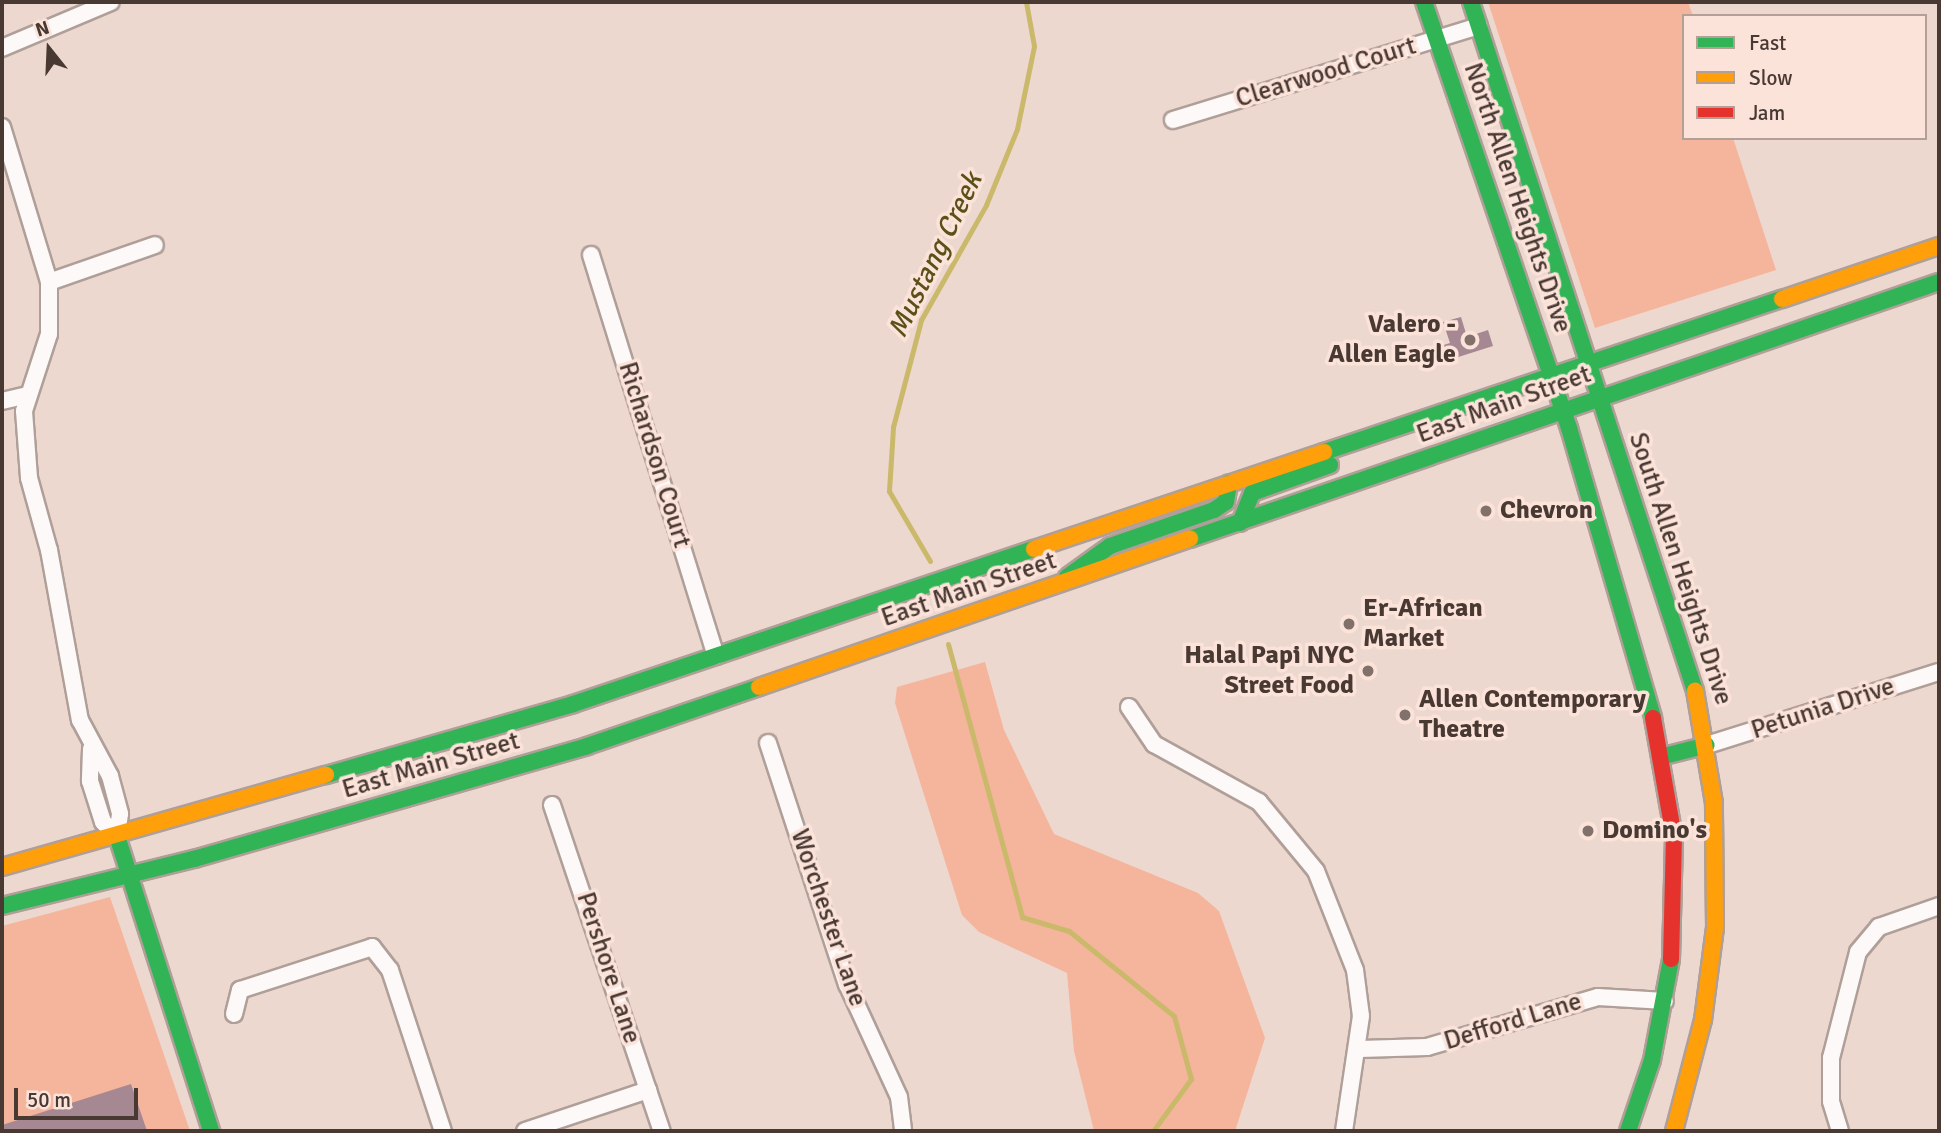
<!DOCTYPE html>
<html>
<head>
<meta charset="utf-8">
<style>
	body { margin:0 }
	#map { position:relative; width:1941px; height:1133px; overflow:hidden; background:#edd8cf; font-family:Signika,sans-serif }
	div>[style] { position:absolute }
	.green>* { inset:0; background:#f4b59c }
	.stream>* { height:5px; margin:-2.5px; padding:0 2.5px; transform-origin:2.5px; border-radius:2.5px; background:#cab96a }
	.building>* { inset:0; background:#a68892 }
	.roads { filter:drop-shadow(2px 0 #af9f98) drop-shadow(-2px 0 #af9f98) drop-shadow(0 2px #af9f98) drop-shadow(0 -2px #af9f98) }
	.street>* { height:16px; margin:-8px; padding:0 8px; transform-origin:8px; border-radius:8px; background:#fcf9f8 }
	.fast>* { height:16px; margin:-8px; padding:0 8px; transform-origin:8px; border-radius:8px; background:#30b455 }
	.slow>* { height:16px; margin:-8px; padding:0 8px; transform-origin:8px; border-radius:8px; background:#ff9f0a }
	.jam>* { height:16px; margin:-8px; padding:0 8px; transform-origin:8px; border-radius:8px; background:#e5322d }
	.dots>* { width:19px; height:19px; translate:-50% -50%; box-sizing:border-box; border:4px solid #fce3da; border-radius:50% }
	span { translate:-50% -50%; white-space:nowrap; text-align:center; line-height:1.15; -webkit-text-stroke:7px #fce3da; paint-order:stroke }
	.street-label { font-size:26px; color:#493933 }
	.poi-label { font-size:26px; color:#493933; font-weight:700 }
	.right { translate:-100% -50%; text-align:right }
	.left { translate:0 -50%; text-align:left }
	.water-label { font-size:28px; color:#595118; font-style:italic }
	.frame { position:absolute; inset:0; border:4px solid #493933; pointer-events:none }
	.legend { position:absolute; left:1682px; top:14px; width:245px; height:126px; box-sizing:border-box; background:#fce3da; border:2px solid #b49f97; margin:0; padding:9px 12px; list-style:none; font-size:21px; color:#493933 }
	.legend li { display:flex; align-items:center; gap:14px; height:35px }
	.legend b { width:35px; border:2px solid #b49f97 }
	.north { position:absolute; left:14px; top:14px; width:70px; height:70px; -webkit-text-stroke:5px #fce3da; paint-order:stroke; rotate:342deg; font-size:19px; font-weight:700; line-height:28px; text-align:center; color:#493933 }
	.north::after { content:''; display:block; margin:auto; width:24px; height:32px; background:#493933; clip-path:polygon(50% 0,100% 100%,50% 72%,0 100%) }
	.scale { position:absolute; left:14px; top:1088px; width:124px; height:32px; box-sizing:border-box; border:4px solid #493933; border-top:0; padding-left:9px; font-size:21px; line-height:24px; white-space:nowrap; color:#493933; -webkit-text-stroke:5px #fce3da; paint-order:stroke }
</style>
</head>
<body>
<div id="map">
	<div class="green">
		<i style="clip-path:polygon(1488px 2px,1688px 2px,1693px 16px,1684px 16px,1684px 138px,1733px 138px,1776px 270px,1595px 328px)"></i>
		<i style="clip-path:polygon(985px 662px,1004px 730px,1054px 834px,1198px 893px,1219px 911px,1265px 1038px,1235px 1131px,1094px 1131px,1074px 1051px,1067px 973px,979px 932px,962px 915px,895px 703px,897px 687px)"></i>
		<i style="clip-path:polygon(110px 897px,190px 1131px,2px 1131px,2px 926px)"></i>
	</div>
	<div class="stream">
		<i style="left:930px;top:561px;width:81px;rotate:-120.4deg"></i>
		<i style="left:889px;top:491px;width:64px;rotate:-86.4deg"></i>
		<i style="left:893px;top:427px;width:111px;rotate:-75.3deg"></i>
		<i style="left:921px;top:320px;width:132px;rotate:-60.5deg"></i>
		<i style="left:986px;top:205px;width:82px;rotate:-67.8deg"></i>
		<i style="left:1017px;top:129px;width:85px;rotate:-78.4deg"></i>
		<i style="left:1034px;top:46px;width:45px;rotate:-100.3deg"></i>
		<i style="left:948px;top:644px;width:283px;rotate:74.8deg"></i>
		<i style="left:1022px;top:917px;width:49px;rotate:16.6deg"></i>
		<i style="left:1069px;top:931px;width:135px;rotate:39deg"></i>
		<i style="left:1174px;top:1016px;width:65px;rotate:74.9deg"></i>
		<i style="left:1191px;top:1079px;width:64px;rotate:126.2deg"></i>
	</div>
	<div class="building">
		<i style="clip-path:polygon(1461px 317px,1467px 337px,1488px 330px,1493px 346px,1430px 366px,1425px 351px,1450px 343px,1443px 322px)"></i>
		<i style="clip-path:polygon(131px 1084px,147px 1131px,2px 1131px,2px 1125px)"></i>
	</div>
	<div class="roads">
		<div class="street">
			<i style="left:2px;top:48px;width:118px;rotate:-22.9deg"></i>
			<i style="left:1173px;top:120px;width:320px;rotate:-17.1deg"></i>
			<i style="left:2px;top:127px;width:162px;rotate:73.1deg"></i>
			<i style="left:49px;top:282px;width:52px;rotate:90deg"></i>
			<i style="left:49px;top:334px;width:81px;rotate:108deg"></i>
			<i style="left:24px;top:411px;width:67px;rotate:85.7deg"></i>
			<i style="left:29px;top:478px;width:75px;rotate:74.5deg"></i>
			<i style="left:49px;top:550px;width:173px;rotate:79.7deg"></i>
			<i style="left:80px;top:720px;width:64px;rotate:61.8deg"></i>
			<i style="left:110px;top:776px;width:39px;rotate:75deg"></i>
			<i style="left:120px;top:814px;width:22px;rotate:98deg"></i>
			<i style="left:591px;top:255px;width:420px;rotate:72.7deg"></i>
			<i style="left:49px;top:282px;width:112px;rotate:-19.2deg"></i>
			<i style="left:2px;top:401px;width:26px;rotate:-13deg"></i>
			<i style="left:1129px;top:707px;width:45px;rotate:56deg"></i>
			<i style="left:1154px;top:744px;width:120px;rotate:28.9deg"></i>
			<i style="left:1259px;top:802px;width:89px;rotate:50.4deg"></i>
			<i style="left:1316px;top:871px;width:106px;rotate:68.5deg"></i>
			<i style="left:1355px;top:970px;width:46px;rotate:82.6deg"></i>
			<i style="left:1361px;top:1016px;width:116px;rotate:98.4deg"></i>
			<i style="left:768px;top:743px;width:254px;rotate:71.9deg"></i>
			<i style="left:847px;top:984px;width:124px;rotate:65.3deg"></i>
			<i style="left:899px;top:1097px;width:34px;rotate:83deg"></i>
			<i style="left:1707px;top:745px;width:243px;rotate:-17.5deg"></i>
			<i style="left:91px;top:749px;width:32px;rotate:92deg"></i>
			<i style="left:90px;top:781px;width:43px;rotate:72.4deg"></i>
			<i style="left:103px;top:822px;width:20px;rotate:45deg"></i>
			<i style="left:552px;top:805px;width:344px;rotate:71.4deg"></i>
			<i style="left:234px;top:1014px;width:25px;rotate:-76deg"></i>
			<i style="left:240px;top:990px;width:139px;rotate:-18deg"></i>
			<i style="left:372px;top:947px;width:29px;rotate:52deg"></i>
			<i style="left:390px;top:970px;width:169px;rotate:71.8deg"></i>
			<i style="left:1360px;top:1049px;width:67px;rotate:-1.7deg"></i>
			<i style="left:1427px;top:1047px;width:178px;rotate:-16.3deg"></i>
			<i style="left:1598px;top:997px;width:67px;rotate:3.4deg"></i>
			<i style="left:525px;top:1131px;width:130px;rotate:-18.4deg"></i>
			<i style="left:1840px;top:1131px;width:31px;rotate:-107deg"></i>
			<i style="left:1831px;top:1101px;width:43px;rotate:-90deg"></i>
			<i style="left:1831px;top:1058px;width:109px;rotate:-75.7deg"></i>
			<i style="left:1858px;top:952px;width:33px;rotate:-50deg"></i>
			<i style="left:1879px;top:927px;width:64px;rotate:-19.3deg"></i>
		</div>
		<div class="fast">
			<i style="left:1424px;top:2px;width:450px;rotate:71.2deg"></i>
			<i style="left:1569px;top:428px;width:302px;rotate:73.8deg"></i>
			<i style="left:1471px;top:2px;width:724px;rotate:71.99deg"></i>
			<i style="left:1324px;top:452px;width:483px;rotate:-18.5deg"></i>
			<i style="left:1240px;top:523px;width:32px;rotate:-68deg"></i>
			<i style="left:1252px;top:493px;width:83px;rotate:-19.7deg"></i>
			<i style="left:1190px;top:539px;width:792px;rotate:-18.94deg"></i>
			<i style="left:1067px;top:577px;width:53px;rotate:-35.8deg"></i>
			<i style="left:1110px;top:546px;width:110px;rotate:-19.1deg"></i>
			<i style="left:1214px;top:510px;width:14px;rotate:-34deg"></i>
			<i style="left:1226px;top:502px;width:19px;rotate:-81deg"></i>
			<i style="left:1664px;top:756px;width:44px;rotate:-14.3deg"></i>
			<i style="left:326px;top:775px;width:257px;rotate:-16deg"></i>
			<i style="left:573px;top:704px;width:486px;rotate:-18.6deg"></i>
			<i style="left:117px;top:836px;width:310px;rotate:72.3deg"></i>
			<i style="left:2px;top:906px;width:198px;rotate:-13.8deg"></i>
			<i style="left:194px;top:859px;width:409px;rotate:-16deg"></i>
			<i style="left:587px;top:746px;width:182px;rotate:-18.9deg"></i>
			<i style="left:1628px;top:1131px;width:75px;rotate:-71.3deg"></i>
			<i style="left:1652px;top:1060px;width:103px;rotate:-79.3deg"></i>
		</div>
		<div class="slow">
			<i style="left:1782px;top:299px;width:166px;rotate:-18.7deg"></i>
			<i style="left:1034px;top:549px;width:306px;rotate:-18.5deg"></i>
			<i style="left:759px;top:687px;width:456px;rotate:-19deg"></i>
			<i style="left:2px;top:867px;width:337px;rotate:-15.9deg"></i>
			<i style="left:1674px;top:1131px;width:115px;rotate:-75.4deg"></i>
			<i style="left:1703px;top:1020px;width:94px;rotate:-82.6deg"></i>
			<i style="left:1715px;top:927px;width:124px;rotate:-90.5deg"></i>
			<i style="left:1714px;top:803px;width:114px;rotate:-99.6deg"></i>
		</div>
		<div class="jam">
			<i style="left:1653px;top:718px;width:121px;rotate:80deg"></i>
			<i style="left:1674px;top:837px;width:122px;rotate:91.4deg"></i>
		</div>
	</div>
	<div class="dots">
		<i style="left:1470px;top:340px;background:#82716a"></i>
		<i style="left:1486px;top:511px;background:#82716a"></i>
		<i style="left:1349px;top:624px;background:#82716a"></i>
		<i style="left:1368px;top:671px;background:#82716a"></i>
		<i style="left:1405px;top:715px;background:#82716a"></i>
		<i style="left:1588px;top:831px;background:#82716a"></i>
	</div>
	<div class="street-label">
		<span style="left:1326px;top:73px;rotate:-17deg">Clearwood Court</span>
		<span style="left:1517px;top:198px;rotate:71deg">North Allen Heights Drive</span>
		<span style="left:1504px;top:405px;rotate:-20deg">East Main Street</span>
		<span style="left:654px;top:455px;rotate:73deg">Richardson Court</span>
		<span style="left:1680px;top:569px;rotate:72deg">South Allen Heights Drive</span>
		<span style="left:969px;top:590px;rotate:-19deg">East Main Street</span>
		<span style="left:1823px;top:709px;rotate:-18deg">Petunia Drive</span>
		<span style="left:431px;top:766px;rotate:-16deg">East Main Street</span>
		<span style="left:828px;top:918px;rotate:71deg">Worchester Lane</span>
		<span style="left:608px;top:968px;rotate:72deg">Pershore Lane</span>
		<span style="left:1513px;top:1022px;rotate:-17deg">Defford Lane</span>
	</div>
	<div class="poi-label">
		<span class="right" style="left:1456px;top:340px">Valero -<br>Allen Eagle</span>
		<span class="left" style="left:1500px;top:511px">Chevron</span>
		<span class="left" style="left:1363px;top:624px">Er-African<br>Market</span>
		<span class="right" style="left:1354px;top:671px">Halal Papi NYC<br>Street Food</span>
		<span class="left" style="left:1419px;top:715px">Allen Contemporary<br>Theatre</span>
		<span class="left" style="left:1602px;top:831px">Domino's</span>
	</div>
	<div class="water-label">
		<span style="left:935px;top:255px;rotate:-64deg">Mustang Creek</span>
	</div>
	<div class="frame"></div>
	<ul class="legend">
	<li><b style="height:9px;background:#30b455"></b>Fast</li>
	<li><b style="height:9px;background:#ff9f0a"></b>Slow</li>
	<li><b style="height:9px;background:#e5322d"></b>Jam</li>
	</ul>
	<div class="north">N</div>
	<div class="scale">50 m</div>
</div>
</body>
</html>
